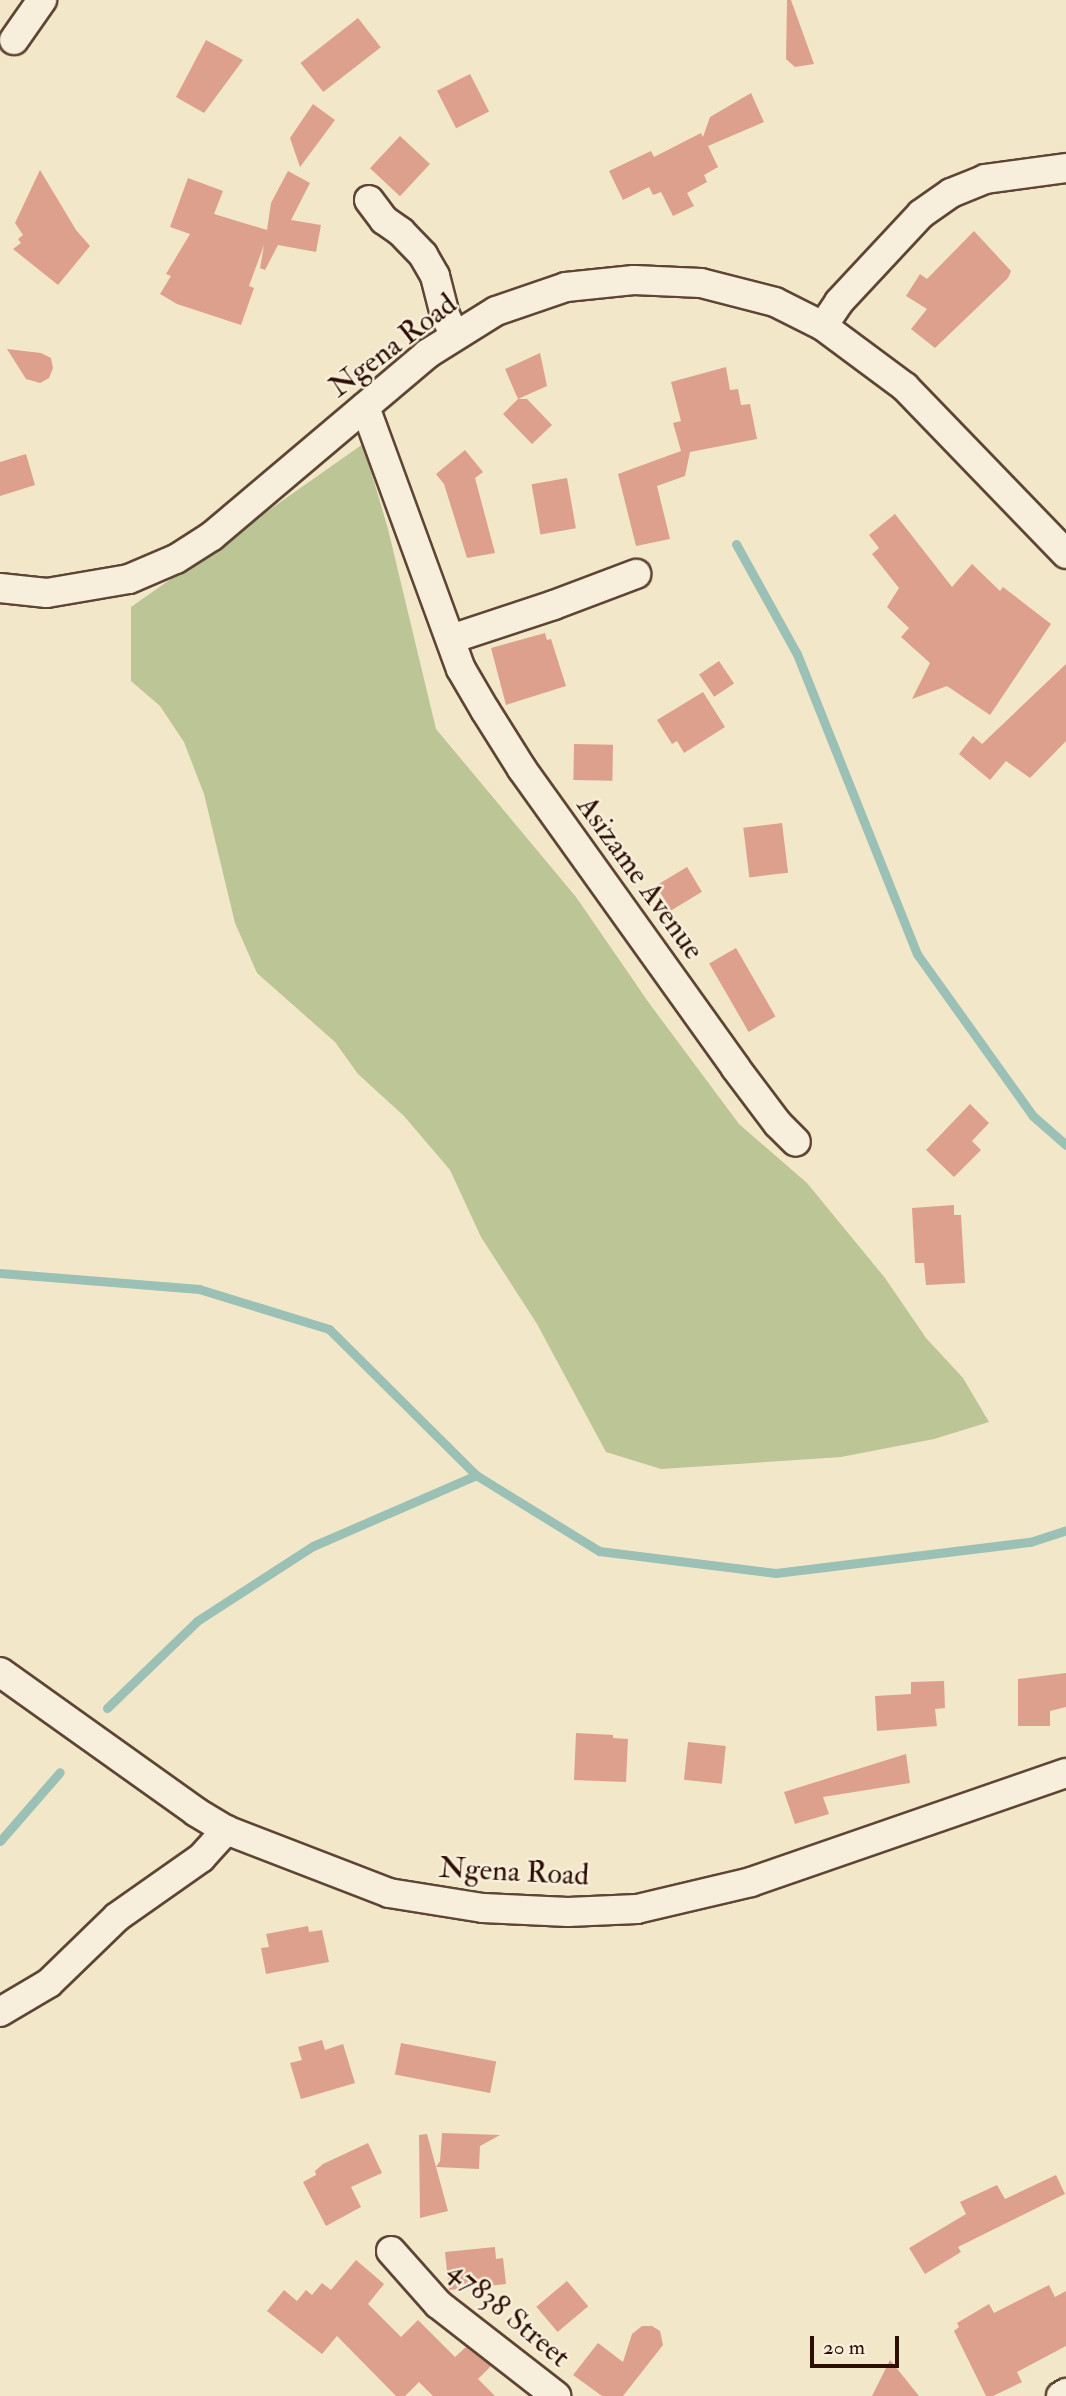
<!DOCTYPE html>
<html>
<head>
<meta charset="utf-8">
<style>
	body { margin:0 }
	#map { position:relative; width:1066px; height:2396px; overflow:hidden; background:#f3e7c9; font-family:"IM FELL Double Pica",serif }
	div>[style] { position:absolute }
	.green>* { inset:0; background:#bbc596 }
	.stream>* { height:9px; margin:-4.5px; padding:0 4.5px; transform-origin:4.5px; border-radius:4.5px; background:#9bc0b5 }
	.building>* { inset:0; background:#dda08d; transform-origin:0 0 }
	.roads { filter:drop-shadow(2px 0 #5e4534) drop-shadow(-2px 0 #5e4534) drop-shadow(0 2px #5e4534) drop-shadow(0 -2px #5e4534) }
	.minor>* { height:28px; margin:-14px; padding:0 14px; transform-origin:14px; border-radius:14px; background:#f7efdc }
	span { translate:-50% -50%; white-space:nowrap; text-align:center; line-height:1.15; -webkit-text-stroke:5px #f7efdc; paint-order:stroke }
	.street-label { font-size:30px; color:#2d0f02 }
	.scale { position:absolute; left:810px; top:2336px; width:89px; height:32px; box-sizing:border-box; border:4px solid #2d0f02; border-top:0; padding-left:9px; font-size:21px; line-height:24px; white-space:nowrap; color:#2d0f02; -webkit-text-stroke:5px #f7efdc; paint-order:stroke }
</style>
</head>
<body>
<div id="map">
	<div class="green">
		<i style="clip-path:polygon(363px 444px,388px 529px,436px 729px,576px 897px,649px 1003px,739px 1124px,807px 1183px,885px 1278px,926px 1338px,963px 1378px,989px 1422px,934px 1439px,841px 1457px,661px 1469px,606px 1452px,537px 1324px,481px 1237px,450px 1170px,404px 1116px,358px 1074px,335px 1042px,257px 973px,235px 923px,204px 794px,184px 742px,160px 706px,131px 681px,131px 607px)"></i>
	</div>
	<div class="stream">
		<i style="left:736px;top:544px;width:126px;rotate:61deg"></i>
		<i style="left:797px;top:654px;width:323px;rotate:68.2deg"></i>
		<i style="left:917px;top:954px;width:199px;rotate:54.4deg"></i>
		<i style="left:1033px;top:1116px;width:44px;rotate:41.3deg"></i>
		<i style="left:0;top:1273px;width:200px;rotate:4.6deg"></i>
		<i style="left:199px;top:1289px;width:136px;rotate:17.1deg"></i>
		<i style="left:329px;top:1329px;width:207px;rotate:44.8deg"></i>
		<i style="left:476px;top:1475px;width:145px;rotate:31.7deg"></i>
		<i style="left:599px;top:1551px;width:178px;rotate:7.1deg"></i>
		<i style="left:776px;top:1573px;width:256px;rotate:-7deg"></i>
		<i style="left:1030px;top:1542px;width:38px;rotate:-18deg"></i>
		<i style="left:107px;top:1708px;width:125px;rotate:-44deg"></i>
		<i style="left:197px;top:1621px;width:138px;rotate:-32.9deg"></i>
		<i style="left:313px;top:1546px;width:178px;rotate:-23.5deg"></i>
		<i style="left:0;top:1841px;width:91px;rotate:-49deg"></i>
	</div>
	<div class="building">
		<i style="clip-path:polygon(787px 0,791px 0,814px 64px,795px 67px,786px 59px)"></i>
		<i style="left:358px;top:18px;width:37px;height:73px;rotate:52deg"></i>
		<i style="clip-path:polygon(206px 40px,243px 60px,204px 113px,176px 97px)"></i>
		<i style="left:470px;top:74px;width:42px;height:37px;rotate:63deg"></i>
		<i style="clip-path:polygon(751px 93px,764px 122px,708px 146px,718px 167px,704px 175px,707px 182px,687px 193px,694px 206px,673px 216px,661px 192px,653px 195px,649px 187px,623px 200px,609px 171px,651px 151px,654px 157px,701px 133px,703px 137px,710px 117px)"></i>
		<i style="clip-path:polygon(313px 104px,335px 120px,300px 167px,290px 138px)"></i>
		<i style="left:400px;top:136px;width:41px;height:44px;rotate:43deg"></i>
		<i style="clip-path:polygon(40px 170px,76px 230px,90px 246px,58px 285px,13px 249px,21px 243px,18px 239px,23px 235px,15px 223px)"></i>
		<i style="clip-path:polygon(288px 171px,310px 183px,291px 220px,321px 225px,316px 252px,278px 245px,265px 270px,260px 268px,264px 245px,249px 286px,254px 288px,241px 325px,177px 304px,160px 294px,171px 276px,166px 274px,190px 234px,170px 227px,188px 178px,223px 191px,214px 214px,267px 230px,271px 203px)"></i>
		<i style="clip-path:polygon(974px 231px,1011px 271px,1008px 278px,935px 348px,911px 329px,927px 309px,906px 296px,920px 274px,927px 279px)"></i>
		<i style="clip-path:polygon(7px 349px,41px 353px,51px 358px,53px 368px,49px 378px,40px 383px,26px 379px)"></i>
		<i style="clip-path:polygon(540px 353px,547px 386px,518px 399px,505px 369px)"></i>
		<i style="clip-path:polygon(726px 367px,730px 390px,738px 389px,741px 405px,750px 404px,757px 439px,690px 452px,685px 476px,657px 486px,670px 539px,636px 546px,618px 474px,681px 451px,673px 423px,681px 421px,671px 382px)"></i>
		<i style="clip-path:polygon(518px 399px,527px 399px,552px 425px,532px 444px,503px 414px)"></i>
		<i style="clip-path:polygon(465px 450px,483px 472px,475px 478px,495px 553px,467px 558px,444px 484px,436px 474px)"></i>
		<i style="clip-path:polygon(26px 454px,35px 485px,0 496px,0 462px)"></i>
		<i style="left:567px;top:478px;width:51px;height:36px;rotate:80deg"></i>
		<i style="clip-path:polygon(895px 514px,952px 587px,972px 564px,1000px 591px,1003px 587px,1051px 624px,990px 715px,947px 686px,912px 699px,930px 663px,901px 637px,909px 628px,887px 607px,899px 588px,872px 554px,879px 548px,869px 535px)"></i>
		<i style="clip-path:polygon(545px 633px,547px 640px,551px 639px,566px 686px,506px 705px,491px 648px)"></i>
		<i style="left:719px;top:661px;width:27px;height:24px;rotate:56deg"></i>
		<i style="clip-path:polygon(1066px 664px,1066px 741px,1030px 778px,1006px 761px,990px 780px,959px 754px,973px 736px,982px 744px)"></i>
		<i style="clip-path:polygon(703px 692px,725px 727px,684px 753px,677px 741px,672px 744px,657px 720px)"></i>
		<i style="left:574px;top:744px;width:39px;height:36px;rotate:1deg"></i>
		<i style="left:782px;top:823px;width:50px;height:39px;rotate:83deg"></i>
		<i style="left:687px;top:867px;width:29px;height:36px;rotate:59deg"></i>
		<i style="left:736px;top:948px;width:79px;height:31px;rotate:60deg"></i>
		<i style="clip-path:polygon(970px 1104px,989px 1123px,972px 1141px,981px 1150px,954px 1177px,926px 1150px)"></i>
		<i style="clip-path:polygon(954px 1205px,954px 1215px,961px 1215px,965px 1283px,926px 1285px,924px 1263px,915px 1263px,912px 1208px)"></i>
		<i style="clip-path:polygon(1066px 1673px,1066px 1707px,1050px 1711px,1050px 1726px,1018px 1726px,1018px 1679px)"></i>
		<i style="clip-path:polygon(944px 1681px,945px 1708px,935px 1709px,937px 1726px,877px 1731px,875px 1696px,911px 1694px,911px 1682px)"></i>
		<i style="clip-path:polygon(576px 1733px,613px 1735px,613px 1738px,628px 1739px,626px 1782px,574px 1780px)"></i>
		<i style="left:688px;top:1742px;width:38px;height:38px;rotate:6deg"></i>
		<i style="clip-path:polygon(906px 1754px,910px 1783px,823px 1797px,829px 1814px,795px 1824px,784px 1792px)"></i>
		<i style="clip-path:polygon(308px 1926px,309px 1932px,322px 1930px,329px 1962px,266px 1974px,261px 1948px,269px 1947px,266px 1934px)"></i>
		<i style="clip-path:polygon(322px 2040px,325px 2050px,343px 2044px,355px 2083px,301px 2099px,290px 2063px,302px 2060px,298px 2047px)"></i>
		<i style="left:401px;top:2043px;width:97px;height:32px;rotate:11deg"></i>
		<i style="clip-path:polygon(442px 2133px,500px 2135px,480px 2146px,479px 2169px,436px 2167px,448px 2211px,420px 2218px,419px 2135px,427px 2134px,436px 2167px,440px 2161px)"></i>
		<i style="clip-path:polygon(368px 2143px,382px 2173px,351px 2187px,361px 2207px,326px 2226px,303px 2182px,316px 2175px,315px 2171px,323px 2164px)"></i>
		<i style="clip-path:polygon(1056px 2175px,1065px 2194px,958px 2247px,961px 2252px,925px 2274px,909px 2248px,966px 2214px,960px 2202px,997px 2185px,1005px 2199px)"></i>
		<i style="clip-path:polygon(495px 2247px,496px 2259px,503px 2258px,506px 2284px,449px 2290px,445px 2252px)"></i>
		<i style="clip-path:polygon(356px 2260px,384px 2284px,368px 2304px,401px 2337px,418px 2320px,455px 2357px,466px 2347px,491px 2366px,478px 2379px,495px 2396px,433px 2396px,419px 2382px,405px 2396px,396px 2396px,337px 2336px,322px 2354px,267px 2311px,284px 2290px,297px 2301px,306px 2290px,312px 2295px,322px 2283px,331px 2290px)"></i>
		<i style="left:567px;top:2281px;width:33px;height:40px;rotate:50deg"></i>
		<i style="clip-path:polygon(1049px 2285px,1055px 2297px,1066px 2291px,1066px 2346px,1017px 2372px,1022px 2382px,993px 2396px,986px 2396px,954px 2331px,959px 2327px,957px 2323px,989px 2304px,994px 2313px)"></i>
		<i style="clip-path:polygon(642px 2326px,652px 2326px,660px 2331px,663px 2345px,623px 2396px,602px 2396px,573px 2375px,598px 2343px,623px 2362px,632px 2334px)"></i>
		<i style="clip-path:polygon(890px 2360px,919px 2396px,872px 2396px)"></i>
	</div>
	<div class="roads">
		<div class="minor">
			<i style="left:14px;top:40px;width:49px;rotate:-55deg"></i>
			<i style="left:369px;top:200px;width:25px;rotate:53deg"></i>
			<i style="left:384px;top:220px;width:21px;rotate:35deg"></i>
			<i style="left:401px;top:232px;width:32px;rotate:46deg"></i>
			<i style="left:423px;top:255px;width:24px;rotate:60deg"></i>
			<i style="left:435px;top:276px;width:40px;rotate:75.6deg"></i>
			<i style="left:445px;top:315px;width:23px;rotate:65deg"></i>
			<i style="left:823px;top:326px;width:29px;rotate:-56deg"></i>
			<i style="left:839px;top:302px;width:120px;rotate:-47deg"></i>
			<i style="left:921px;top:214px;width:37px;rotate:-35deg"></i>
			<i style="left:951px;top:193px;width:37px;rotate:-22deg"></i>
			<i style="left:985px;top:179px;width:82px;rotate:-7.7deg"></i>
			<i style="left:365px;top:407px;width:279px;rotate:69.9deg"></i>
			<i style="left:461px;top:669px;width:48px;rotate:59.7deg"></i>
			<i style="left:485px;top:710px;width:70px;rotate:57.9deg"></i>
			<i style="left:522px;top:769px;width:366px;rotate:54.4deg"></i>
			<i style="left:735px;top:1067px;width:71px;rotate:53deg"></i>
			<i style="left:778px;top:1124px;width:25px;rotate:45deg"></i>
			<i style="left:0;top:588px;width:47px;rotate:6.1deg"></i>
			<i style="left:47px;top:593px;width:83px;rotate:-9.7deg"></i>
			<i style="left:129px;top:579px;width:51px;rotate:-23.1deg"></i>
			<i style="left:176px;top:559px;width:43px;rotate:-32.6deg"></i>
			<i style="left:212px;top:536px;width:282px;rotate:-40.2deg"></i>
			<i style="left:427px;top:354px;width:81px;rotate:-31.9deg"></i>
			<i style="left:496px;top:311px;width:74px;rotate:-18.9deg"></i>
			<i style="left:566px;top:287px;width:68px;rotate:-5.9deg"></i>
			<i style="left:634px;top:280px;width:67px;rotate:2.6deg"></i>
			<i style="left:701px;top:283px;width:76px;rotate:14.4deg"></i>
			<i style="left:775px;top:302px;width:54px;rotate:26.6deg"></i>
			<i style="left:823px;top:326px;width:102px;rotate:36.6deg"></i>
			<i style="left:905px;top:387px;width:232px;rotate:46deg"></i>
			<i style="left:451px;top:639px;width:108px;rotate:-18.3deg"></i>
			<i style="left:554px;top:605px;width:88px;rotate:-20.7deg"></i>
			<i style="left:0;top:1672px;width:241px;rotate:35.5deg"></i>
			<i style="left:196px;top:1812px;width:35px;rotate:31deg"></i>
			<i style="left:226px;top:1830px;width:175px;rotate:21.1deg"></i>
			<i style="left:389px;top:1893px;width:95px;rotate:9.1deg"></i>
			<i style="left:483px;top:1908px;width:85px;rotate:2.7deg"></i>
			<i style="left:568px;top:1912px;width:69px;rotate:-2.5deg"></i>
			<i style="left:637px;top:1909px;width:117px;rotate:-13.3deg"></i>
			<i style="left:751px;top:1882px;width:333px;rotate:-19.1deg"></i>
			<i style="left:0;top:2012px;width:57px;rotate:-30.6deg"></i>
			<i style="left:49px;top:1983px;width:95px;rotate:-44.1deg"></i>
			<i style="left:117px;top:1917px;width:103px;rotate:-35.1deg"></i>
			<i style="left:201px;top:1858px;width:38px;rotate:-48deg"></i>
			<i style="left:391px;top:2251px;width:71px;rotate:48.4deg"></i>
			<i style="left:438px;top:2304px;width:150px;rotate:37.9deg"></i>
			<i style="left:1061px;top:2396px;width:6px;rotate:-31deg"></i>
		</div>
	</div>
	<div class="street-label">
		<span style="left:393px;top:346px;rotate:-37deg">Ngena Road</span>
		<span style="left:640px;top:878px;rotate:54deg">Asizame Avenue</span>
		<span style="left:514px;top:1872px;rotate:3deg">Ngena Road</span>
		<span style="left:509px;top:2314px;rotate:40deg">47838 Street</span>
	</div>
	<div class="scale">20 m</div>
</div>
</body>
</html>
